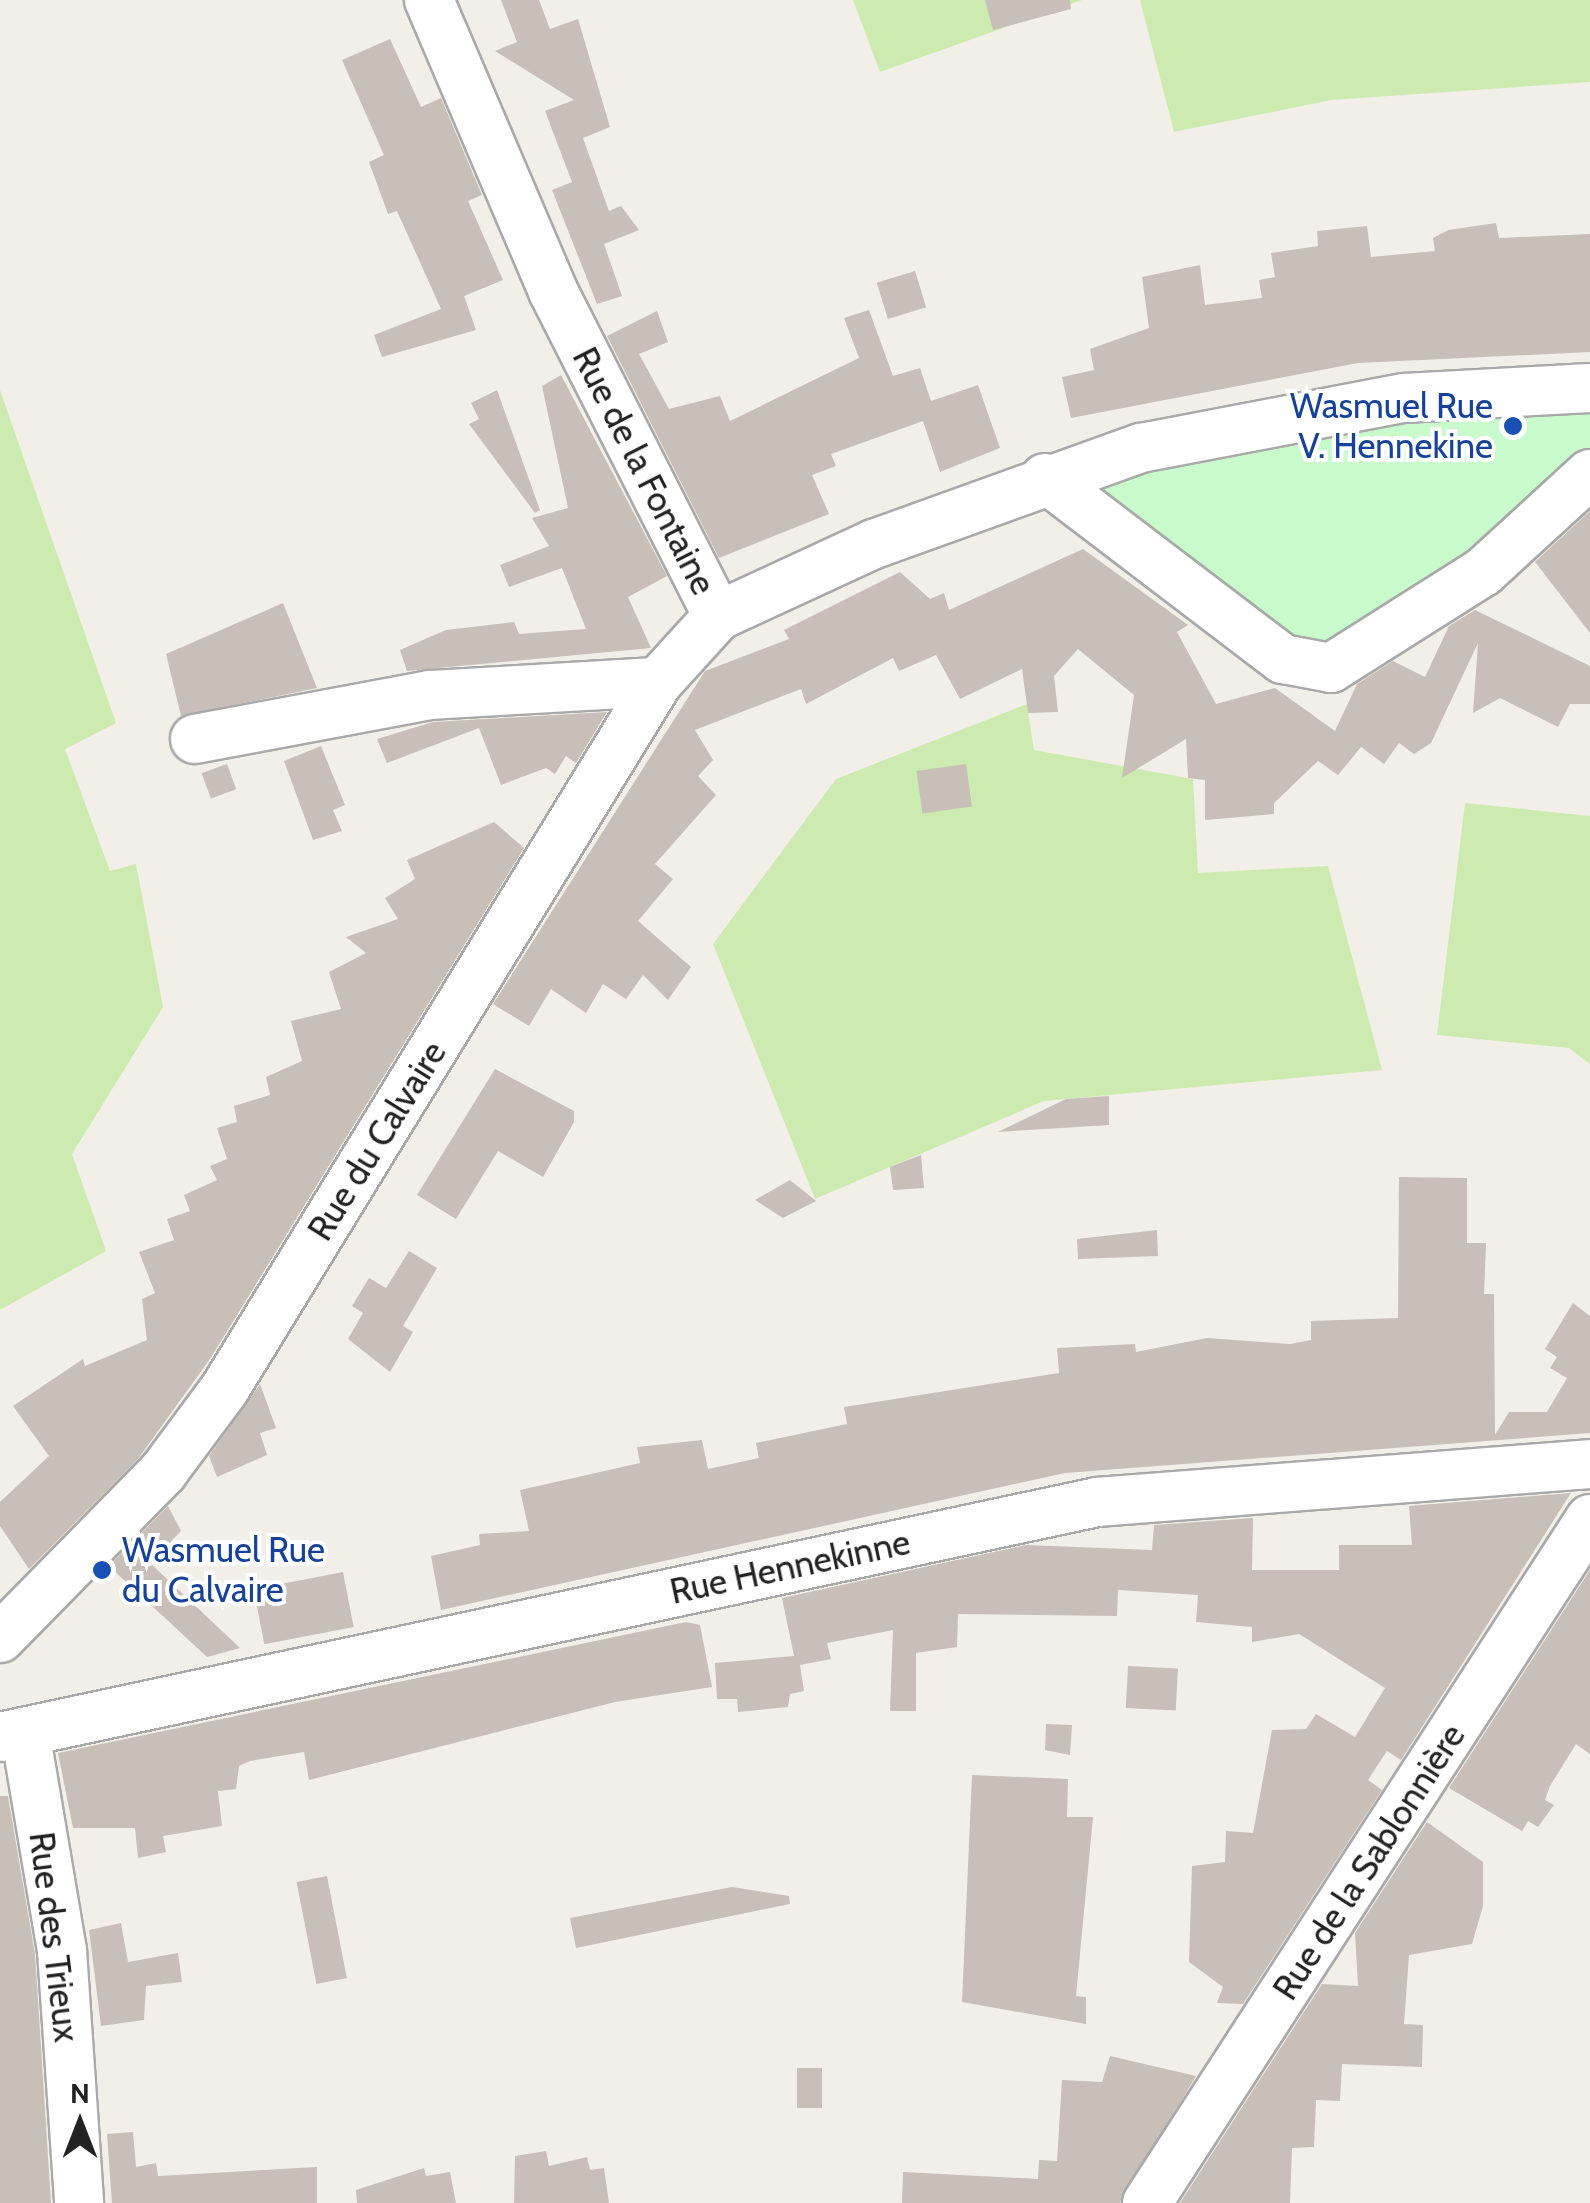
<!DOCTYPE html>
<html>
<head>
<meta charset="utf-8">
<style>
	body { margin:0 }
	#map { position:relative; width:1590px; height:2203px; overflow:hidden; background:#f2efe9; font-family:Cabin,sans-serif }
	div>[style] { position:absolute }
	.grass>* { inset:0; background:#cdebb0 }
	.park>* { inset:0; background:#c8facc }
	.building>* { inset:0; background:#c7bfb8; transform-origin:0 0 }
	.roads { filter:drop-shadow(2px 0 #a9a9a9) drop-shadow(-2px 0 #a9a9a9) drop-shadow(0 2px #a9a9a9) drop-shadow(0 -2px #a9a9a9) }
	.minor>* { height:48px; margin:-24px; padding:0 24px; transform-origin:24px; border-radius:24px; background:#fff }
	.dots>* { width:28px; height:28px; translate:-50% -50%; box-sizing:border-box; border:5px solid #fff; border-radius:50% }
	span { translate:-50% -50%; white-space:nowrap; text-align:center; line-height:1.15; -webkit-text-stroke:8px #fff; paint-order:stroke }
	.transit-label { font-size:35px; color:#164399 }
	.right { translate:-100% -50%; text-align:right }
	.left { translate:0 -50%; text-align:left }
	.street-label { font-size:35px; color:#222 }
	.north { position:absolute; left:30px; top:2073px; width:100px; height:100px; -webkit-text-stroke:8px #fff; paint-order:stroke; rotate:0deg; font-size:28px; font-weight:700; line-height:40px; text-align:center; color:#222 }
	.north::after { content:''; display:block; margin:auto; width:35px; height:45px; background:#222; clip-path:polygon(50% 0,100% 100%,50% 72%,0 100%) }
</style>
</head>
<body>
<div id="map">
	<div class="grass">
		<i style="clip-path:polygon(853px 0,1082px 0,880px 72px)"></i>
		<i style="clip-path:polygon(1140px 0,1590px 0,1590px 82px,1331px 100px,1174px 132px)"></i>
		<i style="clip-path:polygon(0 390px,116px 723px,65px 749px,110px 871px,136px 864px,163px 1007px,72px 1154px,106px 1251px,0 1310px)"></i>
		<i style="clip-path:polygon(1027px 704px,1034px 750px,1193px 779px,1198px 873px,1328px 866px,1382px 1070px,1044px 1101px,815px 1199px,713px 944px,836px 779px)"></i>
		<i style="clip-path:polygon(1465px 803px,1590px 816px,1590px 1064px,1569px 1048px,1437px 1035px)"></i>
	</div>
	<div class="park">
		<i style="clip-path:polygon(1590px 400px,1590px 459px,1468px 564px,1346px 639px,1315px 644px,1287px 639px,1092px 496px,1088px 479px,1312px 425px)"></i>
	</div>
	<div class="building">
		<i style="clip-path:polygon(501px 0,539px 0,550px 29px,578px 19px,610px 127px,583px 138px,609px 211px,621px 206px,639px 230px,604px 244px,622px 296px,597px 304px,552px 190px,572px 182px,545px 111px,574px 100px,495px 51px,517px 42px)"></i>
		<i style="clip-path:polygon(985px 0,1070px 0,1071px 9px,993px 30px)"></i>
		<i style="clip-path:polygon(390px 39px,421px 107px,441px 98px,482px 195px,468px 201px,503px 280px,464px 296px,476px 330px,382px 357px,374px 335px,441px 309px,397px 211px,388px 214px,369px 162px,384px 155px,342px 60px)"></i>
		<i style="clip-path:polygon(1496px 223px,1499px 238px,1590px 234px,1590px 352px,1358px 363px,1071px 418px,1062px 377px,1094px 370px,1090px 349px,1149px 328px,1142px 277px,1200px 265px,1205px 305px,1262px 298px,1259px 280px,1275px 277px,1271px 253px,1318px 246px,1317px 231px,1367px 226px,1371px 257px,1435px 251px,1433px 238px,1448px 230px)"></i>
		<i style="left:915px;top:271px;width:38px;height:40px;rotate:73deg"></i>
		<i style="clip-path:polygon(869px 310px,893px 376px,920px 368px,931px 401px,978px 385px,1000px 448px,940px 472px,923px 421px,831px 454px,836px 466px,812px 475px,829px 514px,719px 558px,607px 336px,657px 311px,668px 342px,639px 354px,669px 409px,720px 396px,730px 421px,859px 358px,844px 318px)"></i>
		<i style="clip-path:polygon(561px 375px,667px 576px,628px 597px,651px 648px,407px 671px,400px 650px,446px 630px,514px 622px,519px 634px,586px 629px,562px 568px,509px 587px,500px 565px,549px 546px,532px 518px,568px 508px,542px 386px)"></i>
		<i style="clip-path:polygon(497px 390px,540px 510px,535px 513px,469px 424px,479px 419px,471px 403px)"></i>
		<i style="clip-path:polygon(1590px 511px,1590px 633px,1535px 562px)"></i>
		<i style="clip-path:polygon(1083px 549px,1188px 625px,1177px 632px,1216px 704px,1275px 688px,1335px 731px,1357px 684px,1393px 661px,1425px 677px,1449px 626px,1475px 610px,1590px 666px,1590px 704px,1570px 704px,1558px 727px,1500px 698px,1473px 713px,1478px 643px,1431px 743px,1414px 754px,1399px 743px,1384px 764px,1361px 747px,1338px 775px,1318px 761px,1274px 803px,1274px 814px,1205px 820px,1205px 780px,1188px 778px,1186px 739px,1122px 778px,1134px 695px,1078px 649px,1054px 676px,1058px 712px,1028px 713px,1022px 669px,960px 699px,936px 655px,899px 671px,893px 658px,806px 704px,801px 689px,695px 730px,713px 760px,698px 776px,716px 795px,655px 864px,673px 879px,638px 921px,691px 967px,668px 1000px,643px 975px,626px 999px,603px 984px,586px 1013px,551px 989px,529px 1026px,493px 1004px,705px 671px,789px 639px,784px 630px,900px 572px,930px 599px,944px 593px,949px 610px)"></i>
		<i style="clip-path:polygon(283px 603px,317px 688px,181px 716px,166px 654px)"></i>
		<i style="clip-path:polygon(607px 712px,576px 763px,566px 756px,555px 774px,546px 768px,501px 785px,479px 728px,387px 763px,377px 739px,433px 722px)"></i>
		<i style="clip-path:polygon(321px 746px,345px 805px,333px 810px,342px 831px,313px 840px,284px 761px)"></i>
		<i style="left:227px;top:764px;width:27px;height:27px;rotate:70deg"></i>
		<i style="left:966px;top:764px;width:43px;height:50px;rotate:82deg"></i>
		<i style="clip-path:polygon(494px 822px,524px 848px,210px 1359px,138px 1459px,29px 1569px,0 1526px,0 1502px,49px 1456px,13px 1406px,83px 1359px,85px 1366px,147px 1340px,142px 1299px,155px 1293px,139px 1252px,174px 1240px,167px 1219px,190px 1211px,184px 1195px,217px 1180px,210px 1166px,227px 1159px,217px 1128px,237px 1122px,234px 1106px,270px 1095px,266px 1077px,302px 1061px,291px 1021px,341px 1009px,329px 972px,366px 953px,346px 937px,398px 919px,385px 898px,415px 879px,407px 860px)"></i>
		<i style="clip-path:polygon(495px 1069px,574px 1111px,574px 1122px,543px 1177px,498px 1151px,456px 1219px,417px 1195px)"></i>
		<i style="clip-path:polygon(1109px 1096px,1109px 1125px,998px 1132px,1066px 1099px)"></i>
		<i style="clip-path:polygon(921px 1155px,924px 1188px,893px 1190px,890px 1167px)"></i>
		<i style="clip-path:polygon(1399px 1177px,1467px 1178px,1467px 1243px,1486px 1243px,1484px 1294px,1494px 1294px,1495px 1435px,1509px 1412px,1547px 1412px,1567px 1378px,1550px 1368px,1557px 1357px,1545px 1349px,1573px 1303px,1590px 1316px,1590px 1433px,1065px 1473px,441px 1610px,431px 1556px,480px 1545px,479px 1534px,529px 1531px,520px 1490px,640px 1463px,637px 1447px,702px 1440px,708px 1469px,759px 1458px,756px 1443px,847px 1424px,844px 1407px,1059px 1373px,1057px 1348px,1135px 1344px,1136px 1352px,1207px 1338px,1290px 1344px,1311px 1340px,1311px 1321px,1398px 1318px)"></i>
		<i style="clip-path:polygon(790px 1180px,816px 1201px,783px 1218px,755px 1200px)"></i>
		<i style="clip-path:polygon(1157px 1230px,1158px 1256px,1078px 1259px,1077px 1239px)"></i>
		<i style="clip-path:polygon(409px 1251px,437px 1268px,403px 1326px,413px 1332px,390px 1372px,348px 1339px,363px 1313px,352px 1306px,369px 1278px,386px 1288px)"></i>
		<i style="clip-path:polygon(260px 1384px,276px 1428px,260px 1433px,267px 1455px,217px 1477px,209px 1456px)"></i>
		<i style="clip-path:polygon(1571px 1493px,1401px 1760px,1387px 1751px,1368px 1780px,1382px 1790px,1243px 2004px,1217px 2003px,1223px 1987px,1189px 1962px,1192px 1866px,1225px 1862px,1226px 1831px,1253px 1833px,1272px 1730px,1306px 1729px,1316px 1714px,1355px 1737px,1385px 1688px,1299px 1634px,1252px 1642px,1252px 1627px,1196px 1622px,1198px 1595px,1118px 1590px,1117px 1616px,958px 1614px,957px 1647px,916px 1653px,916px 1711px,890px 1711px,893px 1630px,827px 1643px,831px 1659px,800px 1665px,804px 1691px,790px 1694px,788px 1707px,738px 1712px,737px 1699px,717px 1699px,715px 1663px,794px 1656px,782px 1598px,1026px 1545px,1152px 1550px,1154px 1525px,1253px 1518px,1252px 1570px,1339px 1570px,1339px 1545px,1412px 1545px,1409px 1506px)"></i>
		<i style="clip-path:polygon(168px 1506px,181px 1531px,150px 1563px,240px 1648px,207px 1657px,109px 1566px)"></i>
		<i style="clip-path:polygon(1590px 1570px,1590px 1754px,1576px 1744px,1550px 1786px,1545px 1800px,1554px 1805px,1538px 1827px,1528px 1821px,1522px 1831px,1449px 1788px)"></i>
		<i style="left:343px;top:1572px;width:56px;height:91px;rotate:79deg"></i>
		<i style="clip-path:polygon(686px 1622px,700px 1625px,712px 1687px,615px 1702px,309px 1780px,304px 1752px,250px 1761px,239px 1766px,236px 1789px,218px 1791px,222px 1826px,163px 1836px,166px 1852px,138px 1858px,135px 1828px,73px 1828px,58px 1753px)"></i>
		<i style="left:1128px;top:1666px;width:50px;height:42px;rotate:3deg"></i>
		<i style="clip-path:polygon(1046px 1724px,1072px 1725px,1070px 1755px,1045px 1750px)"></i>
		<i style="clip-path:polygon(972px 1775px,1068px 1779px,1067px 1817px,1093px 1817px,1076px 1996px,1086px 1997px,1086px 2024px,962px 2002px)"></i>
		<i style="clip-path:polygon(0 1796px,8px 1796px,35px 1954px,51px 2203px,0 2203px)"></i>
		<i style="clip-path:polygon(1427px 1822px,1483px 1862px,1483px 1906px,1472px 1944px,1409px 1955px,1404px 2024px,1423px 2025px,1422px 2067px,1342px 2064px,1340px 2101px,1316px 2100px,1314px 2147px,1292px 2148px,1290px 2203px,1180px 2203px,1322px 1984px,1358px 1986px,1355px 1933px)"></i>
		<i style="left:327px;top:1876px;width:104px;height:31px;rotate:79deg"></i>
		<i style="clip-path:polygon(732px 1887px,789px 1896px,790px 1904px,576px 1948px,570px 1918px)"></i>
		<i style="clip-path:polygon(121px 1923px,128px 1962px,178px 1953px,182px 1982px,146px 1986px,144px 2020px,101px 2026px,89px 1930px)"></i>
		<i style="clip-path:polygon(1110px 2056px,1196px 2076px,1120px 2203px,902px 2203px,903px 2172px,1038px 2179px,1039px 2160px,1057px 2161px,1062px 2080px,1102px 2082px)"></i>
		<i style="left:797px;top:2068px;width:25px;height:40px"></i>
		<i style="clip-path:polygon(133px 2132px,136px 2167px,156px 2163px,158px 2176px,317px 2167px,317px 2203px,112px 2203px,107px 2134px)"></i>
		<i style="clip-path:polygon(546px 2151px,549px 2166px,587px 2157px,590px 2170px,604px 2168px,609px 2203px,514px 2203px,515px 2156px)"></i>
		<i style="clip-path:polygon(424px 2168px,426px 2176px,450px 2172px,456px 2203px,357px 2203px,356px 2190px)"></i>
	</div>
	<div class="roads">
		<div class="minor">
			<i style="left:429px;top:0;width:316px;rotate:66.9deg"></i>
			<i style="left:553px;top:291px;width:364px;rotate:63.1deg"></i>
			<i style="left:1045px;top:478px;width:299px;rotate:37.3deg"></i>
			<i style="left:1283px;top:659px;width:49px;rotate:10.6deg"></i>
			<i style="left:1331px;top:668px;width:180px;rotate:-32.3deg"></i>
			<i style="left:1483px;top:572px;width:145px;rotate:-42.5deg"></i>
			<i style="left:195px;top:739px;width:239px;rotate:-10.6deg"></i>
			<i style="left:430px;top:695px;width:228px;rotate:-3.3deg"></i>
			<i style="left:0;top:1638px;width:233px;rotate:-45.5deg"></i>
			<i style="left:163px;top:1472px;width:102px;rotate:-53.4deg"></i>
			<i style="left:224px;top:1390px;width:830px;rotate:-58.49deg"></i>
			<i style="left:658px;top:682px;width:89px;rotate:-47.7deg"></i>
			<i style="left:718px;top:616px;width:172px;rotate:-24.8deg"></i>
			<i style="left:874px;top:544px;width:284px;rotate:-19.8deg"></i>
			<i style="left:1141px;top:448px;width:268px;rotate:-10.8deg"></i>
			<i style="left:1404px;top:398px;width:186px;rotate:-3.1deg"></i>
			<i style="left:25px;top:1732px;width:222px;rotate:80.4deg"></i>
			<i style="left:62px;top:1951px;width:253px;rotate:86.1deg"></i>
			<i style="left:0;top:1737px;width:1122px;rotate:-12.09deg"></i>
			<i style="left:1097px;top:1502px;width:494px;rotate:-4.4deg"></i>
			<i style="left:1147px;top:2203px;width:815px;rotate:-57.07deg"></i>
		</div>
	</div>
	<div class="dots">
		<i style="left:1513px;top:426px;background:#1a4fb4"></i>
		<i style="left:102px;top:1570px;background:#1a4fb4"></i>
	</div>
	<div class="transit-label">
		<span class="right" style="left:1493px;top:426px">Wasmuel Rue<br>V. Hennekine</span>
		<span class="left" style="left:122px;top:1570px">Wasmuel Rue<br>du Calvaire</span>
	</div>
	<div class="street-label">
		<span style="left:644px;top:471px;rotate:63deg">Rue de la Fontaine</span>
		<span style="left:377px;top:1141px;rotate:-58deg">Rue du Calvaire</span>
		<span style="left:790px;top:1567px;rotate:-12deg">Rue Hennekinne</span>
		<span style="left:1369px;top:1862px;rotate:-57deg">Rue de la Sablonnière</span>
		<span style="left:54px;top:1937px;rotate:83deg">Rue des Trieux</span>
	</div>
	<div class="north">N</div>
</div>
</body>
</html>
